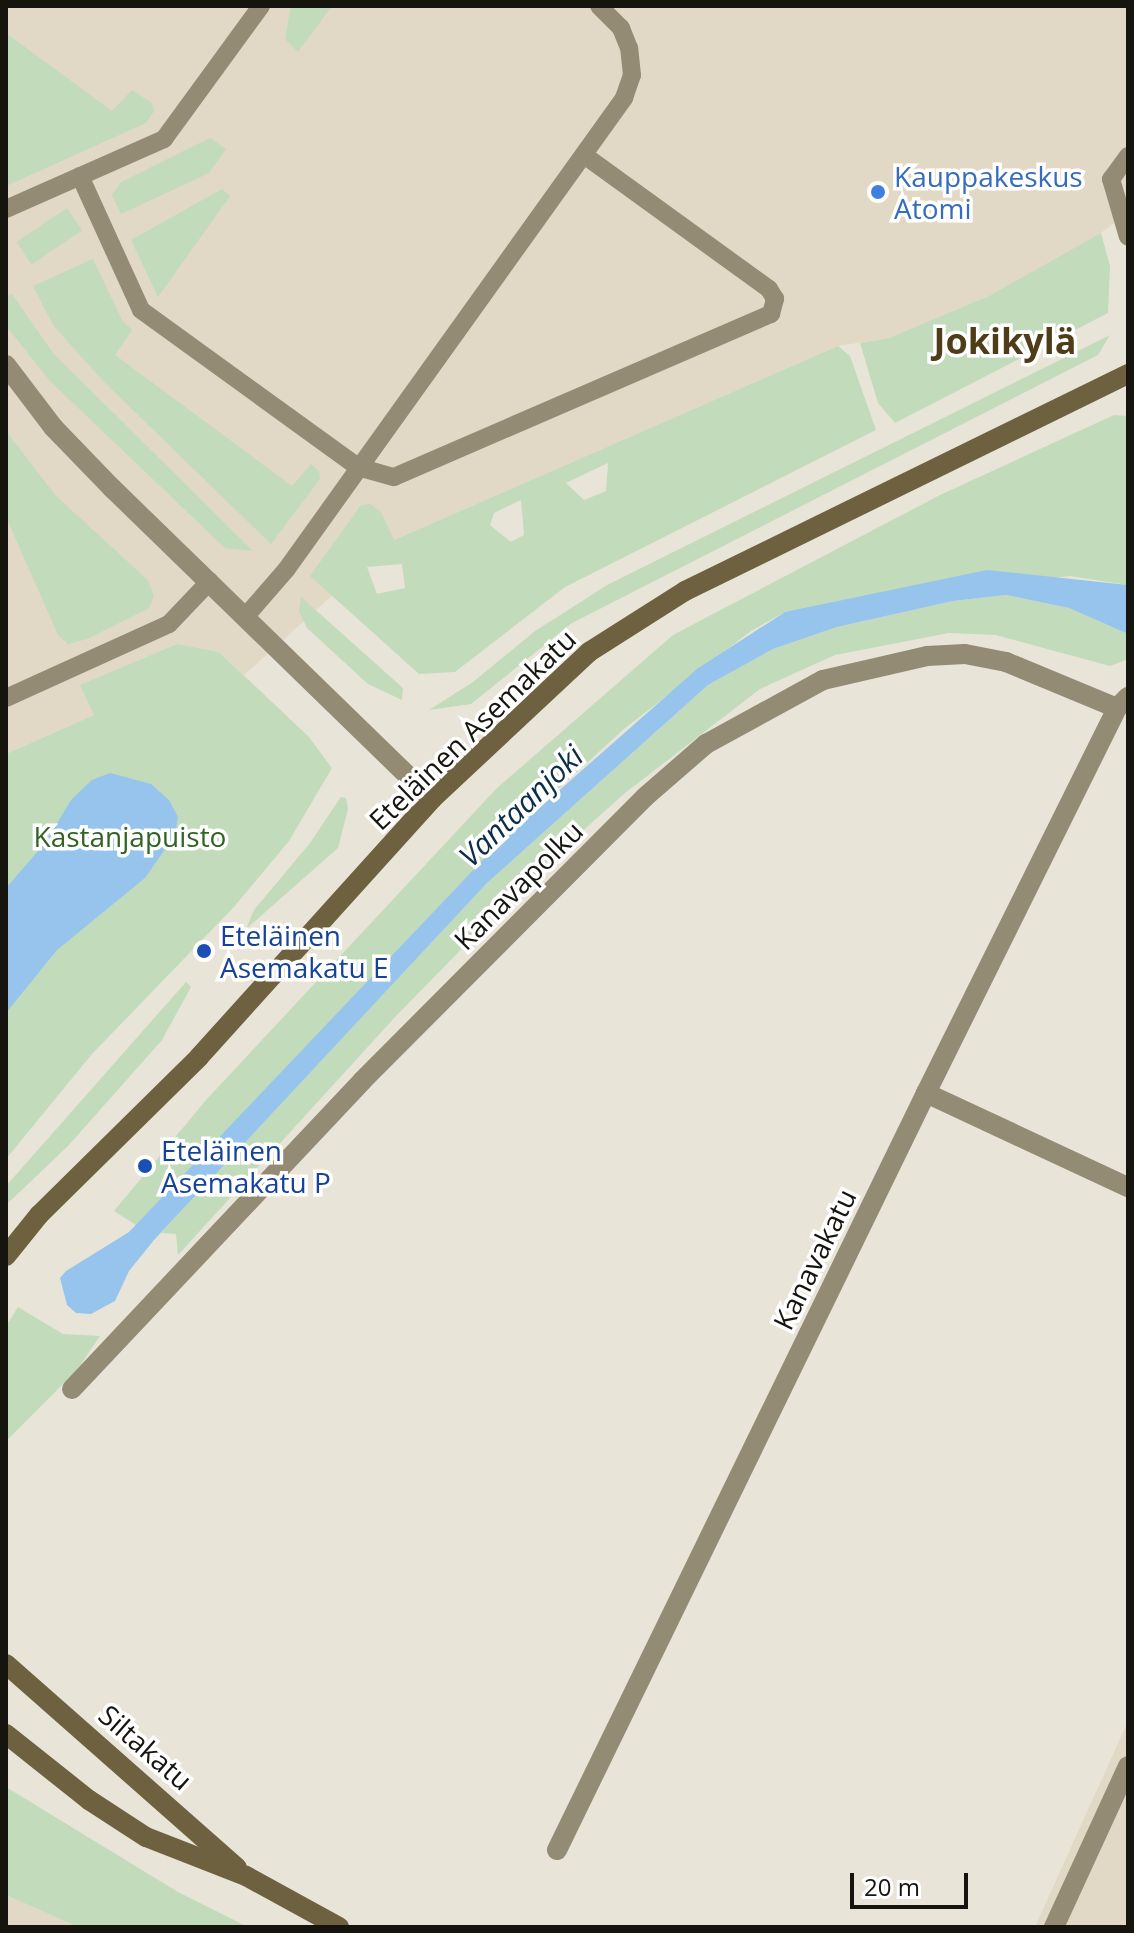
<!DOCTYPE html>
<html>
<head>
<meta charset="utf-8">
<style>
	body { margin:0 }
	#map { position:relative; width:1134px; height:1933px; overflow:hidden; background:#e9e4d8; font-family:"Open Sans",sans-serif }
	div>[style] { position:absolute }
	.built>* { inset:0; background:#e1d9c5 }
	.green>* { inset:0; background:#c2dbbb; transform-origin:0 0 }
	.water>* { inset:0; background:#97c4ec }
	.lane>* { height:18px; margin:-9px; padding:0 9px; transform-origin:9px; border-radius:9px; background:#948b75 }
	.street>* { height:20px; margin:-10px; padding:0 10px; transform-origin:10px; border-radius:10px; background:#948b75 }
	.secondary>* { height:20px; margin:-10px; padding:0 10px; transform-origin:10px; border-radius:10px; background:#6e6140 }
	.dots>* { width:22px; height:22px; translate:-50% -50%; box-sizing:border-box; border:4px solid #fff; border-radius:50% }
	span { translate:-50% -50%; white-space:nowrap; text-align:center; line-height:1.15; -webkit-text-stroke:7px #fff; paint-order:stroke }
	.shop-label { font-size:28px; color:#366cbe }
	.left { translate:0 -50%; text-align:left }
	.street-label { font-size:28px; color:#15140f }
	.park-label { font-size:28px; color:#336225 }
	.transit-label { font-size:28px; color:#164399 }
	.water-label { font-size:30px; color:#0b2d48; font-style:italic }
	.district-label { font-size:36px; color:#4e3d16; font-weight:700 }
	.frame { position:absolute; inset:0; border:8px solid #15140f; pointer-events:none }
	.scale { position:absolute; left:850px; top:1873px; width:118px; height:36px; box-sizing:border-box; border:4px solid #15140f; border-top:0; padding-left:10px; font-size:24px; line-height:28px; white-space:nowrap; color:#15140f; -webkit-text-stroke:6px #fff; paint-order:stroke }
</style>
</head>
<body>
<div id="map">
	<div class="built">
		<i style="clip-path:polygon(6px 6px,1128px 6px,1128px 213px,1087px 243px,991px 295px,889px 338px,838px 346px,394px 540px,244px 675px,219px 652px,177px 644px,81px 685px,94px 715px,6px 754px)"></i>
		<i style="clip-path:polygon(1128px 1721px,1128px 1927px,1035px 1927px)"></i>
		<i style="clip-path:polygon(6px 1895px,78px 1927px,6px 1927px)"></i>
	</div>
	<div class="green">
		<i style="clip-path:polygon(291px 6px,332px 6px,298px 52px,285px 39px)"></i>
		<i style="clip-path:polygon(6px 33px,112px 111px,132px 90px,152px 103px,154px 111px,146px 123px,6px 186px)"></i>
		<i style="clip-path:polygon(210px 138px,226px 149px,209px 173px,121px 214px,112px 195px,121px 182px)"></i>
		<i style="clip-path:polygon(222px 189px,230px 196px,158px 297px,131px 240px)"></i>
		<i style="left:67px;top:208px;width:27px;height:61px;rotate:56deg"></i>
		<i style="clip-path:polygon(1101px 233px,1110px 266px,1108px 313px,895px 423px,878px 403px,860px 343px,889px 338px,991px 295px)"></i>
		<i style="clip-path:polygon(93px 259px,122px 320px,132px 330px,115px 355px,292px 486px,311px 464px,319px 471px,320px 479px,271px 544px,104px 382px,53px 325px,33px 286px)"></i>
		<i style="clip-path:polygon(12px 294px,53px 353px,253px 551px,225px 548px,50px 381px,6px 326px,6px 297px)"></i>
		<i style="clip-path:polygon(1110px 335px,1098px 355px,572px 623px,471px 704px,429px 710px,473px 682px,535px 631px,609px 584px)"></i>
		<i style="clip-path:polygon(evenodd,838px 346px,850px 356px,876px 430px,565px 587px,455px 672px,419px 674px,310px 576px,361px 505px,370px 504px,381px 512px,394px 540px,838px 346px,608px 463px,606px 491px,584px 500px,566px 483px,608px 463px,838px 346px,521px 500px,524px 535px,511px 542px,490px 525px,494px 513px,521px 500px,838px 346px,402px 564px,405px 588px,377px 594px,367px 567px,402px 564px)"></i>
		<i style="clip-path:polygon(1114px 415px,1128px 416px,1128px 585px,1070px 576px,785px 612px,751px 631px,625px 728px,495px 847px,136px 1225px,114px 1211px,206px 1100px,496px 789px,673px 635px,940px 495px)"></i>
		<i style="clip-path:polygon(6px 431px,56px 496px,148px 580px,154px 596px,149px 608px,87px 639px,68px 644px,58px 635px,6px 517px)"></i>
		<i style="clip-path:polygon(1006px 595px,1069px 608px,1128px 634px,1128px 659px,1110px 666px,996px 635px,949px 633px,835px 655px,760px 689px,625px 793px,540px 869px,396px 1016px,178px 1255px,176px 1234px,161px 1233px,228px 1160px,487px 883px,708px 685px,773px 649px,837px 627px,953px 601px)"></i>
		<i style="clip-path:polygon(301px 597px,403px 688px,402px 700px,368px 684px,307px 628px,299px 611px)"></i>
		<i style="clip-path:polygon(177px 644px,219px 652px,308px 736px,332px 768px,289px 841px,233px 908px,92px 1054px,6px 1159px,6px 754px,94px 715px,80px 685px)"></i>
		<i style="clip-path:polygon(341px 797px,346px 798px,348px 809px,338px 848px,246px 929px,254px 910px,310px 843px)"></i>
		<i style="clip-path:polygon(186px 982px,191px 987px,162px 1040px,68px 1146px,6px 1205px,6px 1186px)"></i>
		<i style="clip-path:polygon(18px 1307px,63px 1334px,100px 1336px,77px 1370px,6px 1441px,6px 1326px)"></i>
		<i style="clip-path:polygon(6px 1787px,178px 1892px,248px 1927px,78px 1927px,6px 1895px)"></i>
	</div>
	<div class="water">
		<i style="clip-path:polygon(987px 570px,1128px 585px,1128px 634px,1069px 608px,1006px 595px,953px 601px,837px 627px,773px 649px,708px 685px,487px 883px,154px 1240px,129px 1271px,115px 1301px,91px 1314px,76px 1313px,67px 1305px,60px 1278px,66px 1271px,129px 1232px,495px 847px,697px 669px,785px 612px)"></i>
		<i style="clip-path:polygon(110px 773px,151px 784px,169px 800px,178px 817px,175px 835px,145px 878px,57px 950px,6px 1013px,6px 888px,45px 843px,71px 800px,92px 780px)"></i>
	</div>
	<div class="lane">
		<i style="left:1128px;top:156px;width:29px;rotate:126deg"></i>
		<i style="left:1111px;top:179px;width:60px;rotate:73.7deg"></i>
		<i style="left:80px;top:176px;width:147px;rotate:65.5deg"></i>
		<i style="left:141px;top:310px;width:268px;rotate:35.9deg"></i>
		<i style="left:358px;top:467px;width:37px;rotate:16deg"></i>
		<i style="left:394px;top:477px;width:411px;rotate:-23.4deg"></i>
		<i style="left:771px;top:314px;width:16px;rotate:-75deg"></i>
		<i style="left:775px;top:299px;width:12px;rotate:-121deg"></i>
		<i style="left:769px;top:289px;width:228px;rotate:-144.1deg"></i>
		<i style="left:6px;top:209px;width:173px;rotate:-23.9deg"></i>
		<i style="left:164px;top:139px;width:165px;rotate:-53.9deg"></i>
		<i style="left:246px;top:616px;width:61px;rotate:-49deg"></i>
		<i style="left:286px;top:570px;width:581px;rotate:-54.39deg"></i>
		<i style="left:624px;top:98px;width:24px;rotate:-71deg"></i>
		<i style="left:632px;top:75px;width:27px;rotate:-96deg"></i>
		<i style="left:629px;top:48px;width:22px;rotate:-112deg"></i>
		<i style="left:621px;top:28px;width:31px;rotate:-135deg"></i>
		<i style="left:6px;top:698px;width:179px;rotate:-24.4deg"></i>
		<i style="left:169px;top:624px;width:59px;rotate:-46.4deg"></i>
	</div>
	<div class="street">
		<i style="left:6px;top:365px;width:78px;rotate:52.8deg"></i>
		<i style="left:53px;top:427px;width:85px;rotate:46deg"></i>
		<i style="left:112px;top:488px;width:446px;rotate:44.2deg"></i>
		<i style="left:926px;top:1093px;width:223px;rotate:25deg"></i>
		<i style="left:72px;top:1389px;width:423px;rotate:-46.7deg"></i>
		<i style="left:362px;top:1081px;width:401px;rotate:-45.1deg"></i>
		<i style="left:645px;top:797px;width:81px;rotate:-41deg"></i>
		<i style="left:706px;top:744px;width:133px;rotate:-28.7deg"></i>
		<i style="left:823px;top:680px;width:107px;rotate:-13deg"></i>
		<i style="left:927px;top:656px;width:38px;rotate:-3deg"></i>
		<i style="left:965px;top:654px;width:42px;rotate:11deg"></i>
		<i style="left:1006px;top:662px;width:120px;rotate:22.5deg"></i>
		<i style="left:557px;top:1850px;width:842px;rotate:-64.01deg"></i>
		<i style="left:926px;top:1093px;width:430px;rotate:-63.6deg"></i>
		<i style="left:1117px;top:708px;width:16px;rotate:-45deg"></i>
		<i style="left:1054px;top:1927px;width:177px;rotate:-65.3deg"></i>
	</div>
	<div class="secondary">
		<i style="left:6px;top:1256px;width:53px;rotate:-51.2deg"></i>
		<i style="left:39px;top:1215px;width:225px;rotate:-44.6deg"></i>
		<i style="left:199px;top:1057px;width:348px;rotate:-47.9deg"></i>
		<i style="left:432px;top:799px;width:215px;rotate:-43.1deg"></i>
		<i style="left:589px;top:652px;width:114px;rotate:-32.4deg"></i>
		<i style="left:685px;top:591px;width:493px;rotate:-26.1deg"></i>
		<i style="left:6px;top:1664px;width:308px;rotate:41.4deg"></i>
		<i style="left:6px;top:1734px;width:106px;rotate:38.5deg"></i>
		<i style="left:89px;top:1800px;width:68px;rotate:33deg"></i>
		<i style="left:146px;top:1837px;width:107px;rotate:21.3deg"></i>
		<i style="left:246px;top:1876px;width:106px;rotate:28.7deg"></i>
	</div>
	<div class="dots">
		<i style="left:878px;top:192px;background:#3f7fe0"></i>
		<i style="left:204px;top:951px;background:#1a4fb4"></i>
		<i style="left:145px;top:1166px;background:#1a4fb4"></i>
	</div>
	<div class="shop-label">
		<span class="left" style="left:894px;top:192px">Kauppakeskus<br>Atomi</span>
	</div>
	<div class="street-label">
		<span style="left:472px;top:729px;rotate:-44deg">Eteläinen Asemakatu</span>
		<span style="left:518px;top:885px;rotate:-45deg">Kanavapolku</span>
		<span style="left:814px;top:1259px;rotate:-64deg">Kanavakatu</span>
		<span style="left:146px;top:1747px;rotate:41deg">Siltakatu</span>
	</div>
	<div class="park-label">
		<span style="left:130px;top:836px">Kastanjapuisto</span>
	</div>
	<div class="transit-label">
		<span class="left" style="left:220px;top:951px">Eteläinen<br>Asemakatu E</span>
		<span class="left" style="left:161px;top:1166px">Eteläinen<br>Asemakatu P</span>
	</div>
	<div class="water-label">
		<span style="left:521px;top:806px;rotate:-44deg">Vantaanjoki</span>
	</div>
	<div class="district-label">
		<span style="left:1005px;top:341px">Jokikylä</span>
	</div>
	<div class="frame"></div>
	<div class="scale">20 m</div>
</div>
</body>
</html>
